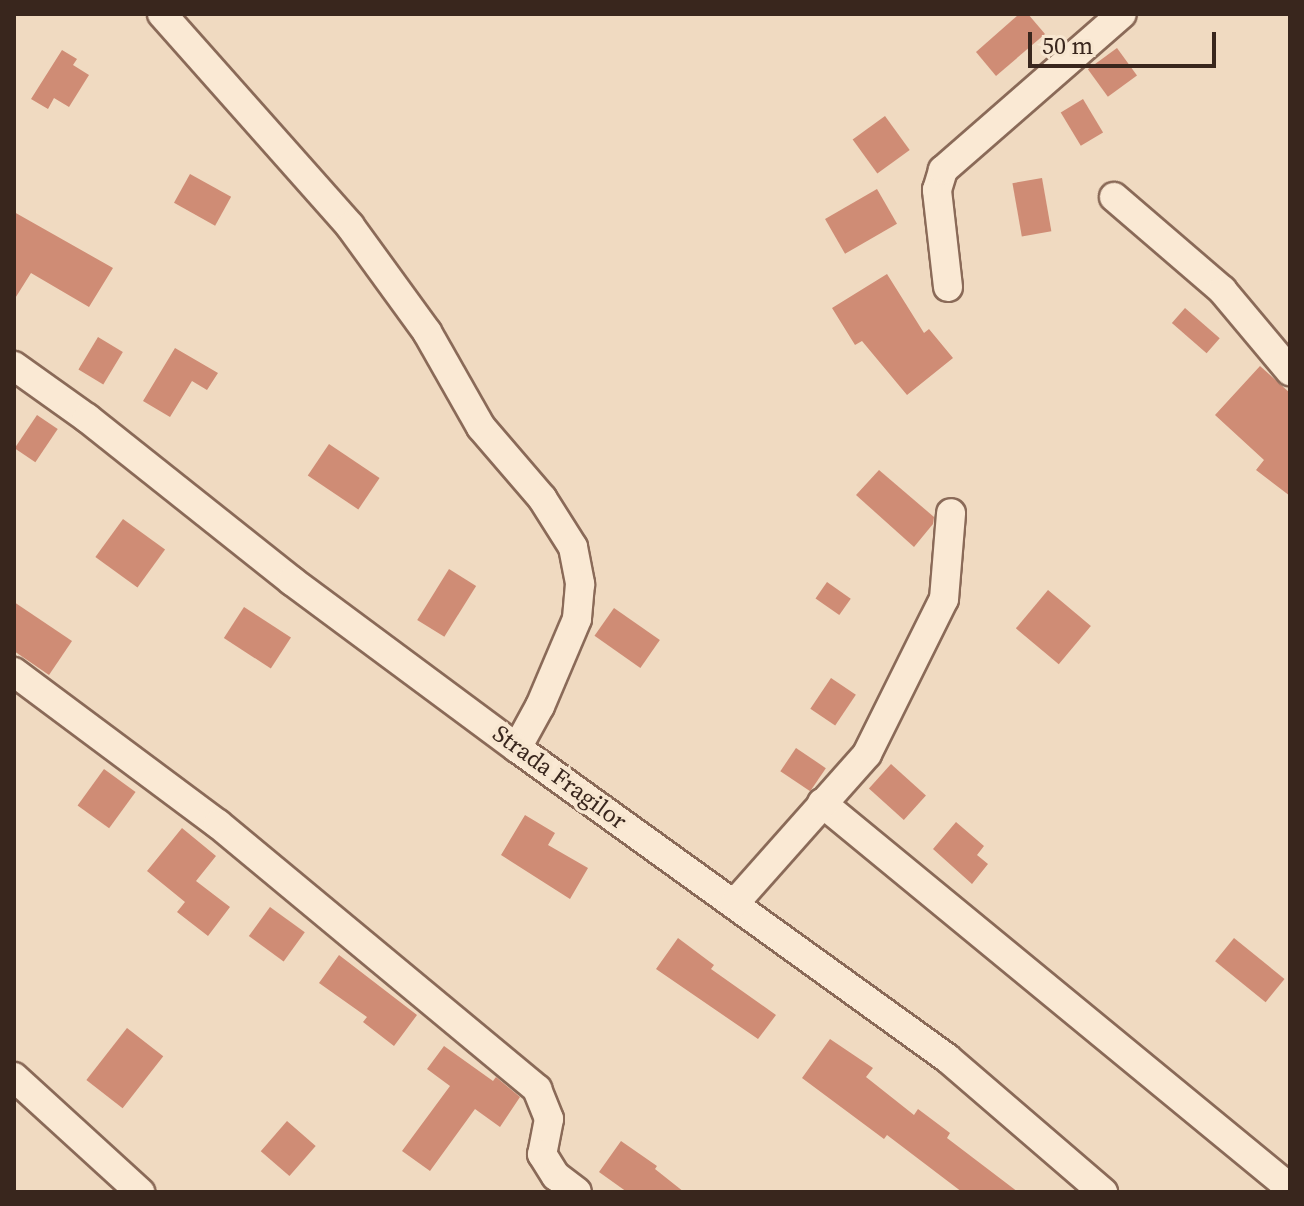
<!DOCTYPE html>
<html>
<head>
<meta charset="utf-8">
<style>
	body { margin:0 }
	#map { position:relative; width:1304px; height:1206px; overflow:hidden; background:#f0dac1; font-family:"Source Serif 4",serif }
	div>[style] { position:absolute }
	.building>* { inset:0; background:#cf8c75; transform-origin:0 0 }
	.roads { filter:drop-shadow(2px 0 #8a6a58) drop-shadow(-2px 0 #8a6a58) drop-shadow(0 2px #8a6a58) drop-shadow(0 -2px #8a6a58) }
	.minor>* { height:28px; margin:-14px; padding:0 14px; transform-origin:14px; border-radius:14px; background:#fae9d4 }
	span { translate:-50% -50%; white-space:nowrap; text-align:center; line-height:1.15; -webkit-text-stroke:7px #f7e6d0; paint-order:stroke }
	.street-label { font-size:24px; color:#39261d }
	.frame { position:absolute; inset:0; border:16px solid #39261d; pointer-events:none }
	.scale { position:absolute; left:1028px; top:32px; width:188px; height:36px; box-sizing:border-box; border:4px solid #39261d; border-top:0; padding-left:10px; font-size:24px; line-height:28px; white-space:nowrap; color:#39261d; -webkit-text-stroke:6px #f7e6d0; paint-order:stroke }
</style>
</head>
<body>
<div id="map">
	<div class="building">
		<i style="clip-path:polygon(1019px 14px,1028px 14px,1045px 34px,996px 76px,976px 52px)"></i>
		<i style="left:1117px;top:48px;width:34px;height:36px;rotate:54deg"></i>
		<i style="clip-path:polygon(62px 50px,77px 59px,73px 65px,89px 75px,69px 107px,54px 98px,48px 109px,31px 99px)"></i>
		<i style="left:1083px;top:99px;width:39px;height:26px;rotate:59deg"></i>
		<i style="left:885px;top:116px;width:42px;height:40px;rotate:54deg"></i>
		<i style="left:190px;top:174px;width:47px;height:33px;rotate:29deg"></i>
		<i style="left:1042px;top:178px;width:54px;height:30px;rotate:80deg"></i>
		<i style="left:877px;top:189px;width:40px;height:60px;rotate:60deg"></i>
		<i style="clip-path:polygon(14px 212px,113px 268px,89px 307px,31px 273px,14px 300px)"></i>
		<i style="clip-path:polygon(887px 274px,924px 333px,929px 329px,953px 358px,907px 395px,862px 341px,855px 345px,832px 308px)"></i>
		<i style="left:1185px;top:308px;width:46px;height:20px;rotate:41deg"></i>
		<i style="left:98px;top:337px;width:29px;height:38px;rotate:31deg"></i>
		<i style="clip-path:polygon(175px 348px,218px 373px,207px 390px,192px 381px,170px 417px,143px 401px)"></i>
		<i style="clip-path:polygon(1260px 366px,1290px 393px,1290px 496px,1256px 470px,1264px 460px,1215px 415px)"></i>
		<i style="left:37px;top:415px;width:25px;height:40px;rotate:34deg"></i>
		<i style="left:329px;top:444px;width:61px;height:38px;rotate:34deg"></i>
		<i style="clip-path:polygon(879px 470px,934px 517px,933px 524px,914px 547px,856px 495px)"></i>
		<i style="left:123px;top:519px;width:52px;height:47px;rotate:36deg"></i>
		<i style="left:449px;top:569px;width:32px;height:60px;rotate:32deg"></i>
		<i style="left:827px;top:582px;width:29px;height:20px;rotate:35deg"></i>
		<i style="left:1048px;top:590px;width:56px;height:50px;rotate:40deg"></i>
		<i style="clip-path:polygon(14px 602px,72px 641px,49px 675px,14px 651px)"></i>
		<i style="left:244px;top:607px;width:56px;height:37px;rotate:33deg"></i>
		<i style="left:614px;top:608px;width:56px;height:34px;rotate:35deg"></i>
		<i style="left:831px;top:678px;width:30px;height:37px;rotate:34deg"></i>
		<i style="left:796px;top:748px;width:36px;height:28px;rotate:34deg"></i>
		<i style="left:891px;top:764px;width:47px;height:33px;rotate:42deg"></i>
		<i style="left:104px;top:769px;width:39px;height:45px;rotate:36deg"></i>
		<i style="clip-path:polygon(525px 815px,555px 833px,548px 845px,588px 868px,570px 899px,501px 855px)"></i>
		<i style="clip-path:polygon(956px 822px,984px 846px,977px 855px,988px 864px,972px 884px,933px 849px)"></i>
		<i style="clip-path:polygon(182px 828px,216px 856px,196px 881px,230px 907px,208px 936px,177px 912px,185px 902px,147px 871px)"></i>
		<i style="left:270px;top:907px;width:43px;height:36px;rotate:36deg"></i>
		<i style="clip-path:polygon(678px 938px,714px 965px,711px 969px,776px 1015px,758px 1039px,656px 969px)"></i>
		<i style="left:1234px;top:938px;width:65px;height:30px;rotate:39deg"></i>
		<i style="clip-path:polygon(339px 955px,417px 1015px,394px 1046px,363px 1022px,367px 1017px,319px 983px)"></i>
		<i style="left:127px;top:1028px;width:46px;height:66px;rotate:38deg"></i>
		<i style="clip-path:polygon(830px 1039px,873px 1068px,866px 1077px,914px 1115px,918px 1109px,950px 1133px,947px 1138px,1018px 1192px,962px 1192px,887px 1135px,884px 1139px,802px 1078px)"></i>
		<i style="clip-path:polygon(444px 1046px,493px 1081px,496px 1077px,520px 1097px,500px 1127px,475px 1109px,430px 1171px,402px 1151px,450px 1086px,427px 1069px)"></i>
		<i style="left:287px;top:1121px;width:38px;height:40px;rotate:41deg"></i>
		<i style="clip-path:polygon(621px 1141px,657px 1166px,655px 1169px,684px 1192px,627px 1192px,599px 1172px)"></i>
	</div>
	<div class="roads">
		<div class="minor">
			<i style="left:162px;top:14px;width:283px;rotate:48.4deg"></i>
			<i style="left:350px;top:226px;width:131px;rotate:54deg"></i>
			<i style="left:427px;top:332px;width:109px;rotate:60.4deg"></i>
			<i style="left:481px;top:427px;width:94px;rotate:49.3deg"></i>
			<i style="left:542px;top:498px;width:58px;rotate:57.7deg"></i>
			<i style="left:573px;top:547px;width:38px;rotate:79deg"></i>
			<i style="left:580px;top:584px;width:35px;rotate:95deg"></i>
			<i style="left:577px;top:619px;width:95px;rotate:113deg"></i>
			<i style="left:540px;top:706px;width:48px;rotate:118.7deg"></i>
			<i style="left:1114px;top:197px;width:143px;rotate:40.7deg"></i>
			<i style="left:1222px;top:290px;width:106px;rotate:50deg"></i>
			<i style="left:948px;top:287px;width:98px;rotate:-96.5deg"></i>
			<i style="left:937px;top:190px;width:21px;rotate:-73deg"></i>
			<i style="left:943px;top:170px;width:237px;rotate:-41.1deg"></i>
			<i style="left:14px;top:366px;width:90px;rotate:35.5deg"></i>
			<i style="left:87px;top:418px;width:262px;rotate:38.5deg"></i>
			<i style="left:292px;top:581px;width:280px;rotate:36.6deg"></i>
			<i style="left:517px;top:748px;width:530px;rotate:35.79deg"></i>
			<i style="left:947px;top:1058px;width:206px;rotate:40.7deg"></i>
			<i style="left:14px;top:672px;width:254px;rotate:36.7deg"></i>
			<i style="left:218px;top:824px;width:415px;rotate:39.7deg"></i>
			<i style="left:537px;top:1089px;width:32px;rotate:68deg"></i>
			<i style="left:549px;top:1119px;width:36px;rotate:101deg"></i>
			<i style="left:542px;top:1154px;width:26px;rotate:58deg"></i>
			<i style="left:556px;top:1176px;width:26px;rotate:37deg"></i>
			<i style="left:822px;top:803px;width:606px;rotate:39.44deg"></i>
			<i style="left:734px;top:904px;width:200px;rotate:-48.4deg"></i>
			<i style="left:867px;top:754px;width:173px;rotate:-63.6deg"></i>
			<i style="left:944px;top:599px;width:86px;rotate:-85.3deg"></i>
			<i style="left:14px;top:1077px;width:171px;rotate:42.4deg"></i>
		</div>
	</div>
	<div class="street-label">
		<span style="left:560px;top:777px;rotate:36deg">Strada Fragilor</span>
	</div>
	<div class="frame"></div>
	<div class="scale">50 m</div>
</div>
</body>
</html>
